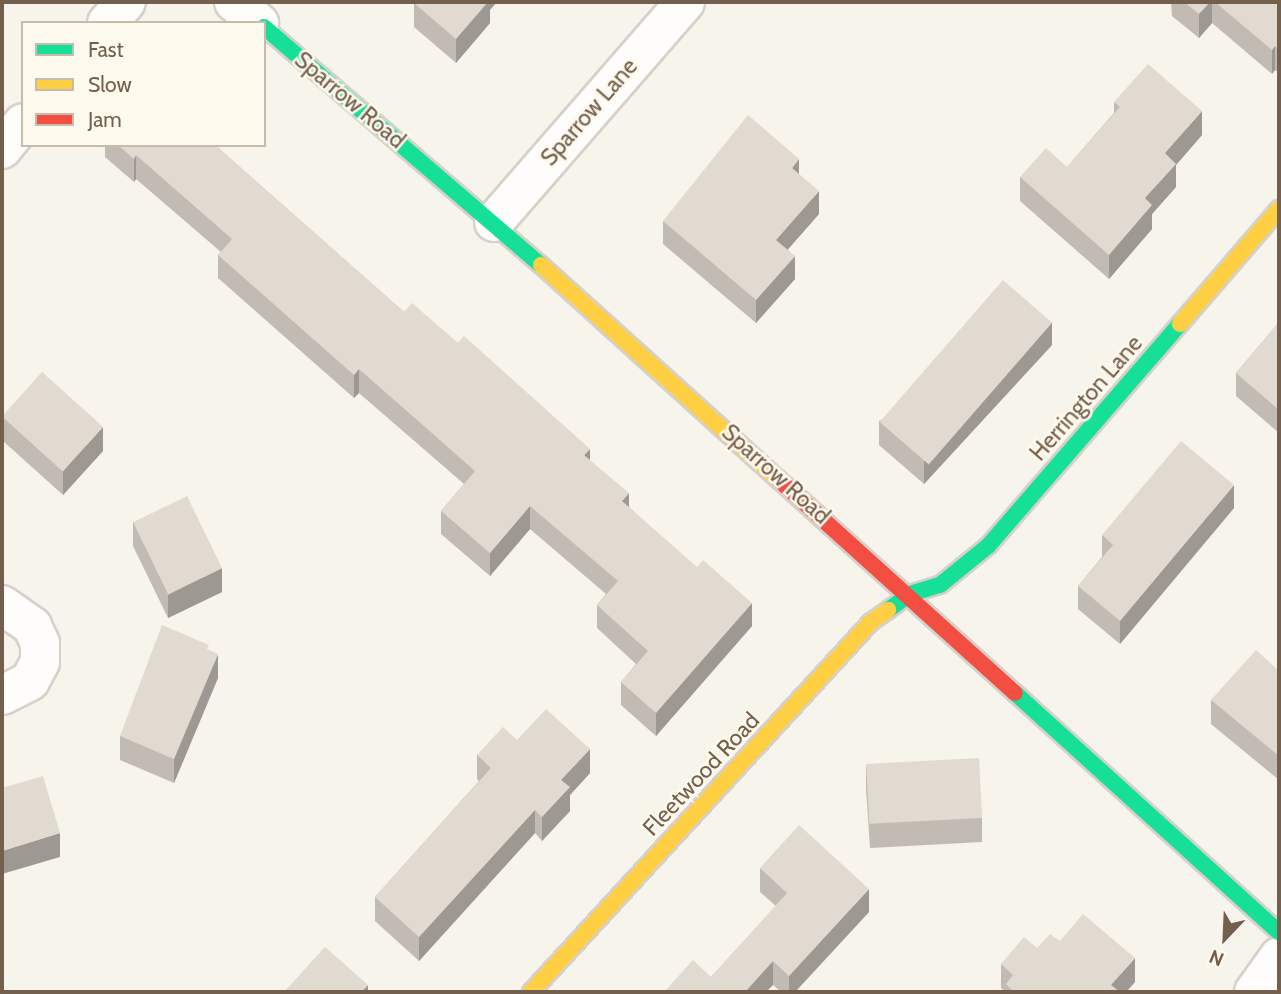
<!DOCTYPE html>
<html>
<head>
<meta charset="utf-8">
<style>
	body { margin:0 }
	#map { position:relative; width:1281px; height:994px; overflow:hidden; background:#f6f4eb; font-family:Cabin,sans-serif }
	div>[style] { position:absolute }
	.roads { filter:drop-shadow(2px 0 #d5d1ca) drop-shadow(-2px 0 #d5d1ca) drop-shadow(0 2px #d5d1ca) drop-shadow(0 -2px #d5d1ca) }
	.street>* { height:38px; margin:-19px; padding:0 19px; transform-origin:19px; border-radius:19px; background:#fefdfc }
	.fast>* { height:16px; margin:-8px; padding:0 8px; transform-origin:8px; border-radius:8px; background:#16e098 }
	.slow>* { height:16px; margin:-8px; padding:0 8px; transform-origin:8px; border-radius:8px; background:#ffcf43 }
	.jam>* { height:16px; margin:-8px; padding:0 8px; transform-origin:8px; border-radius:8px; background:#f24e42 }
	.wall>* { inset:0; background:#c1bbb4 }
	.shaded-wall>* { inset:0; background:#9d9992 }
	.building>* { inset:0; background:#e0dad1; transform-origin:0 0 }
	span { translate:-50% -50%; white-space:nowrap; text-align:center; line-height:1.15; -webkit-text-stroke:5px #fef9ed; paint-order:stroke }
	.street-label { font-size:23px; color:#735f4d }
	.frame { position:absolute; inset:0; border:4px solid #735f4d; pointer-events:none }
	.legend { position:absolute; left:21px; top:21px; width:245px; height:126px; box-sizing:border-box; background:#fef9ed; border:2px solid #c6bbad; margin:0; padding:9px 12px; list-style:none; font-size:21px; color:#735f4d }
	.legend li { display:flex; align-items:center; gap:14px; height:35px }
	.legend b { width:35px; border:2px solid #c6bbad }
	.north { position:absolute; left:1190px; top:903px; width:70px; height:70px; -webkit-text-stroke:5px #fef9ed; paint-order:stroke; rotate:203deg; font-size:19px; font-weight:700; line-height:28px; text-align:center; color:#735f4d }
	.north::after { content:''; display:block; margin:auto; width:24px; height:32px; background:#735f4d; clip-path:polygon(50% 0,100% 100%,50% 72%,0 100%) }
</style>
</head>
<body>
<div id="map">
	<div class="roads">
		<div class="street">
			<i style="left:234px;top:2px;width:33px;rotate:40deg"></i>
			<i style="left:107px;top:23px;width:28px;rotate:-48deg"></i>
			<i style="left:2px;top:149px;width:33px;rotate:-51deg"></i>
			<i style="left:494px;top:222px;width:291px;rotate:-49deg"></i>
			<i style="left:2px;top:605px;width:37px;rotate:35deg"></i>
			<i style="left:32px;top:626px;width:19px;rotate:65deg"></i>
			<i style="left:40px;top:643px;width:19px;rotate:90deg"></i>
			<i style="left:40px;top:662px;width:21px;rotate:118deg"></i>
			<i style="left:30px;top:681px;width:31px;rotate:153deg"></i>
			<i style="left:1254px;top:992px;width:43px;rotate:-54.5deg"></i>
		</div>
		<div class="fast">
			<i style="left:264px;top:27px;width:365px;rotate:40.7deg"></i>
			<i style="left:888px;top:610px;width:27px;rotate:-36deg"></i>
			<i style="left:910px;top:594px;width:31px;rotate:-17deg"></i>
			<i style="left:940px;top:585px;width:63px;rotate:-39.2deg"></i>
			<i style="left:989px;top:545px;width:292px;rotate:-49.2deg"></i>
			<i style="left:1015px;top:693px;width:356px;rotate:42.2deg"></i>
		</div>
		<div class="slow">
			<i style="left:541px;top:265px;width:319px;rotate:42.1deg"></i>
			<i style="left:1180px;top:324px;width:152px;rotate:-49.3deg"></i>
			<i style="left:531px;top:992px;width:502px;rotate:-47.42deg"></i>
			<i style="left:871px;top:622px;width:21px;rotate:-35deg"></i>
		</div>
		<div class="jam">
			<i style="left:778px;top:479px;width:319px;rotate:42.1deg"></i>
		</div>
	</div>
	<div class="wall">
		<i style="clip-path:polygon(1171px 2px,1279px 2px,1279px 73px,1275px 70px,1272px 74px,1212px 23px,1199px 38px,1172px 16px)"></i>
		<i style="clip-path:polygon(414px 3px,490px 10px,490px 23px,456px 63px,414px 27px)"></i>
		<i style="clip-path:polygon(1114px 102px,1202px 135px,1176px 165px,1176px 187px,1152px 214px,1152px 229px,1109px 279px,1020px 201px,1020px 177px,1067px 167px,1114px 113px)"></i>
		<i style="clip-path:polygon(105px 145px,215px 145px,404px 312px,590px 460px,629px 507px,752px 626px,656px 736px,621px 705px,621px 682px,636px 664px,597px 628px,597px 605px,606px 594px,530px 529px,490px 576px,441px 534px,441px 511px,464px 484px,359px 393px,354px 398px,218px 278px,218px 255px,221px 252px,136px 179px,134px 182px,105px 157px)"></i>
		<i style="clip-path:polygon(799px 174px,819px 214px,788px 249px,795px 279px,756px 323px,663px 244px,663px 221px)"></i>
		<i style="clip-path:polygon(1279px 322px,1279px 433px,1236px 396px,1236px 373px)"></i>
		<i style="clip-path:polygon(1052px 345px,924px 484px,879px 445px,879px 421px)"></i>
		<i style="clip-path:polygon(3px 417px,103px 451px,63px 495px,3px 441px)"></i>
		<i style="clip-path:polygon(1234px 508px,1120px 644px,1078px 609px,1078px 586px,1102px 557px,1102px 535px)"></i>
		<i style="clip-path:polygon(133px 522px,222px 592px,168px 618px,133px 546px)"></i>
		<i style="clip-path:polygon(209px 650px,218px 678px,174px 783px,120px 760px,120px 736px)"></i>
		<i style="clip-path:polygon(1279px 671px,1279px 780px,1211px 724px,1211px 700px)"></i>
		<i style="clip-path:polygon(517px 740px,590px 773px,570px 795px,570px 811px,542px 841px,535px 833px,419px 961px,375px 921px,375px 897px,479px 781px,477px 779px,477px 755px)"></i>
		<i style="clip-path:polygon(866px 764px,982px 818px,982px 842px,870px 848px,866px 788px)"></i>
		<i style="clip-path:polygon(760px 868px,869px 912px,795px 992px,781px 992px,773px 985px,766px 992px,664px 992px,711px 977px,776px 906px,760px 892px)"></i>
		<i style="clip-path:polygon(1060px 941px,1135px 982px,1126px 992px,1006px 992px,1001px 988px,1001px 964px,1037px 948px)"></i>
	</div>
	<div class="shaded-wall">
		<i style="clip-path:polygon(483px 2px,497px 2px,490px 10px,490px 23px,456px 63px,456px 39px)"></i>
		<i style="clip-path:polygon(1210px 2px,1212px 2px,1212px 23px,1199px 38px,1199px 14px)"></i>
		<i style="clip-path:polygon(1275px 46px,1275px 70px,1272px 74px,1272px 50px)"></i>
		<i style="clip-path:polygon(1202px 111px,1202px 135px,1176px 165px,1176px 187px,1152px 214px,1152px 229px,1109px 279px,1109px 255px,1145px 198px,1165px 153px)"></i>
		<i style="clip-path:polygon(136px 155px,136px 179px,134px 182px,134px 159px)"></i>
		<i style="clip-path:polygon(799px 159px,799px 182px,792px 168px)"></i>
		<i style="clip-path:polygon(819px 191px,819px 214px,776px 263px,776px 240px)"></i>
		<i style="clip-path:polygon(795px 256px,795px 279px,756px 323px,756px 300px)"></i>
		<i style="clip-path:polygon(1052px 322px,1052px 345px,924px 484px,924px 461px)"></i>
		<i style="clip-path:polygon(359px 369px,359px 393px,354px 398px,354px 375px)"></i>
		<i style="clip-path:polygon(103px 427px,103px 451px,63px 495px,63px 471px)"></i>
		<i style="clip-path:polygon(590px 449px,590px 472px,584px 455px)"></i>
		<i style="clip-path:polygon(1234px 485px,1234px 508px,1120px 644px,1120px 621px)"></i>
		<i style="clip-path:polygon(629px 493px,629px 516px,622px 501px)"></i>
		<i style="clip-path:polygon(530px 506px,530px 529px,490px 576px,490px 553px)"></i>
		<i style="clip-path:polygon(222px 568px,222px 592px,168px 618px,168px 595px)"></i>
		<i style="clip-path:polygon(752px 603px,752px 626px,656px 736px,656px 713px)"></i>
		<i style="clip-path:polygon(218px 654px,218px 678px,174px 783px,174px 759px)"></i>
		<i style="clip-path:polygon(590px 749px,590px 773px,570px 795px,570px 811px,542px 841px,542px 817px,561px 780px)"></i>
		<i style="clip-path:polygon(535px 810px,535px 833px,419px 961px,419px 937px)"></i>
		<i style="clip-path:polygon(60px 833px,60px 857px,2px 874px,2px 851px)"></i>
		<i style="clip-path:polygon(869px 889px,869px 912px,795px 992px,789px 992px,789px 976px)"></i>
		<i style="clip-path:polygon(1135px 958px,1135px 982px,1126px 992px,1111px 992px,1111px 985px)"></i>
		<i style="clip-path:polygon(773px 961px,773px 985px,766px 992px,745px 992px)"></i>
		<i style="clip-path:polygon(368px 985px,368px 992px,361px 992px)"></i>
	</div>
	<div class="building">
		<i style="clip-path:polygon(415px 2px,488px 2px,456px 39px,414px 3px)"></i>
		<i style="clip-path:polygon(1184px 2px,1210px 2px,1199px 14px)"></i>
		<i style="clip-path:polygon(1215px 2px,1279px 2px,1279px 49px,1275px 46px,1272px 50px)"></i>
		<i style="clip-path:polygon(1148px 64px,1202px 111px,1165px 153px,1176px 164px,1145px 198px,1152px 205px,1109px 255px,1020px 177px,1046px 148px,1067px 167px,1120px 107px,1114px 102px)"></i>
		<i style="clip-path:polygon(748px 115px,799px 159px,792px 168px,819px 191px,776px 240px,795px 256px,756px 300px,663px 221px)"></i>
		<i style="clip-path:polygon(118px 145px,215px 145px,404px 312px,412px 303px,458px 343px,464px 336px,590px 449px,584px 455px,629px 493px,622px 501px,697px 567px,703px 560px,752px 603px,656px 713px,621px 682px,648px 651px,597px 605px,618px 581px,530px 506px,490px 553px,441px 511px,475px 471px,359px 369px,354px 375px,218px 255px,232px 239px,136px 155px,134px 159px)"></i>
		<i style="left:1003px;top:280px;width:65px;height:188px;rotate:41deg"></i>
		<i style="clip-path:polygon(1279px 322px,1279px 410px,1236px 373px)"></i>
		<i style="left:42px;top:372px;width:82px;height:60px;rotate:42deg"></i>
		<i style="clip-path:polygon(1181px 441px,1234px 485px,1120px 621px,1078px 586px,1113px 545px,1102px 535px)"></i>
		<i style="left:187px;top:496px;width:80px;height:60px;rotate:64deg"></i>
		<i style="clip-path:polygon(162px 625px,209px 645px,207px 649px,218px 654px,174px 759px,120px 736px)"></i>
		<i style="clip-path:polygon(1256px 650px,1279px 671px,1279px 756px,1211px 700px)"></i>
		<i style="clip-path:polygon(546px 709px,590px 749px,561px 780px,570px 787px,542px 817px,535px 810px,419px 937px,375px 897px,491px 768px,477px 755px,503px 727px,517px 740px)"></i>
		<i style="left:979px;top:758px;width:60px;height:113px;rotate:87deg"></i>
		<i style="clip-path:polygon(43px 776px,60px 833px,2px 851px,2px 788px)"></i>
		<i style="clip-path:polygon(799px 825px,869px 889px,789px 976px,773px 961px,745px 992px,664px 992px,693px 960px,711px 977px,787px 893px,760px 868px)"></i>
		<i style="clip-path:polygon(1083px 914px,1135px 958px,1111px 985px,1120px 992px,1010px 992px,1012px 990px,1006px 984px,1013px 975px,1001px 964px,1024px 937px,1037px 948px,1050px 934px,1060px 941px)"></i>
		<i style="clip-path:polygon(325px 947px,368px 985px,361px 992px,284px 992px)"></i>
	</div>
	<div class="street-label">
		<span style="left:350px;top:100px;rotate:40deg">Sparrow Road</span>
		<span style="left:589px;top:112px;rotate:-49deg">Sparrow Lane</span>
		<span style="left:1086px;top:398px;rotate:-49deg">Herrington Lane</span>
		<span style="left:776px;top:474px;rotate:42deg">Sparrow Road</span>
		<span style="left:701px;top:774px;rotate:-47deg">Fleetwood Road</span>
	</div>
	<div class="frame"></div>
	<ul class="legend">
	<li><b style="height:9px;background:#16e098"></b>Fast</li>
	<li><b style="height:9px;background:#ffcf43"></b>Slow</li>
	<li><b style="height:9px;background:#f24e42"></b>Jam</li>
	</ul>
	<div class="north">N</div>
</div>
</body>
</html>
